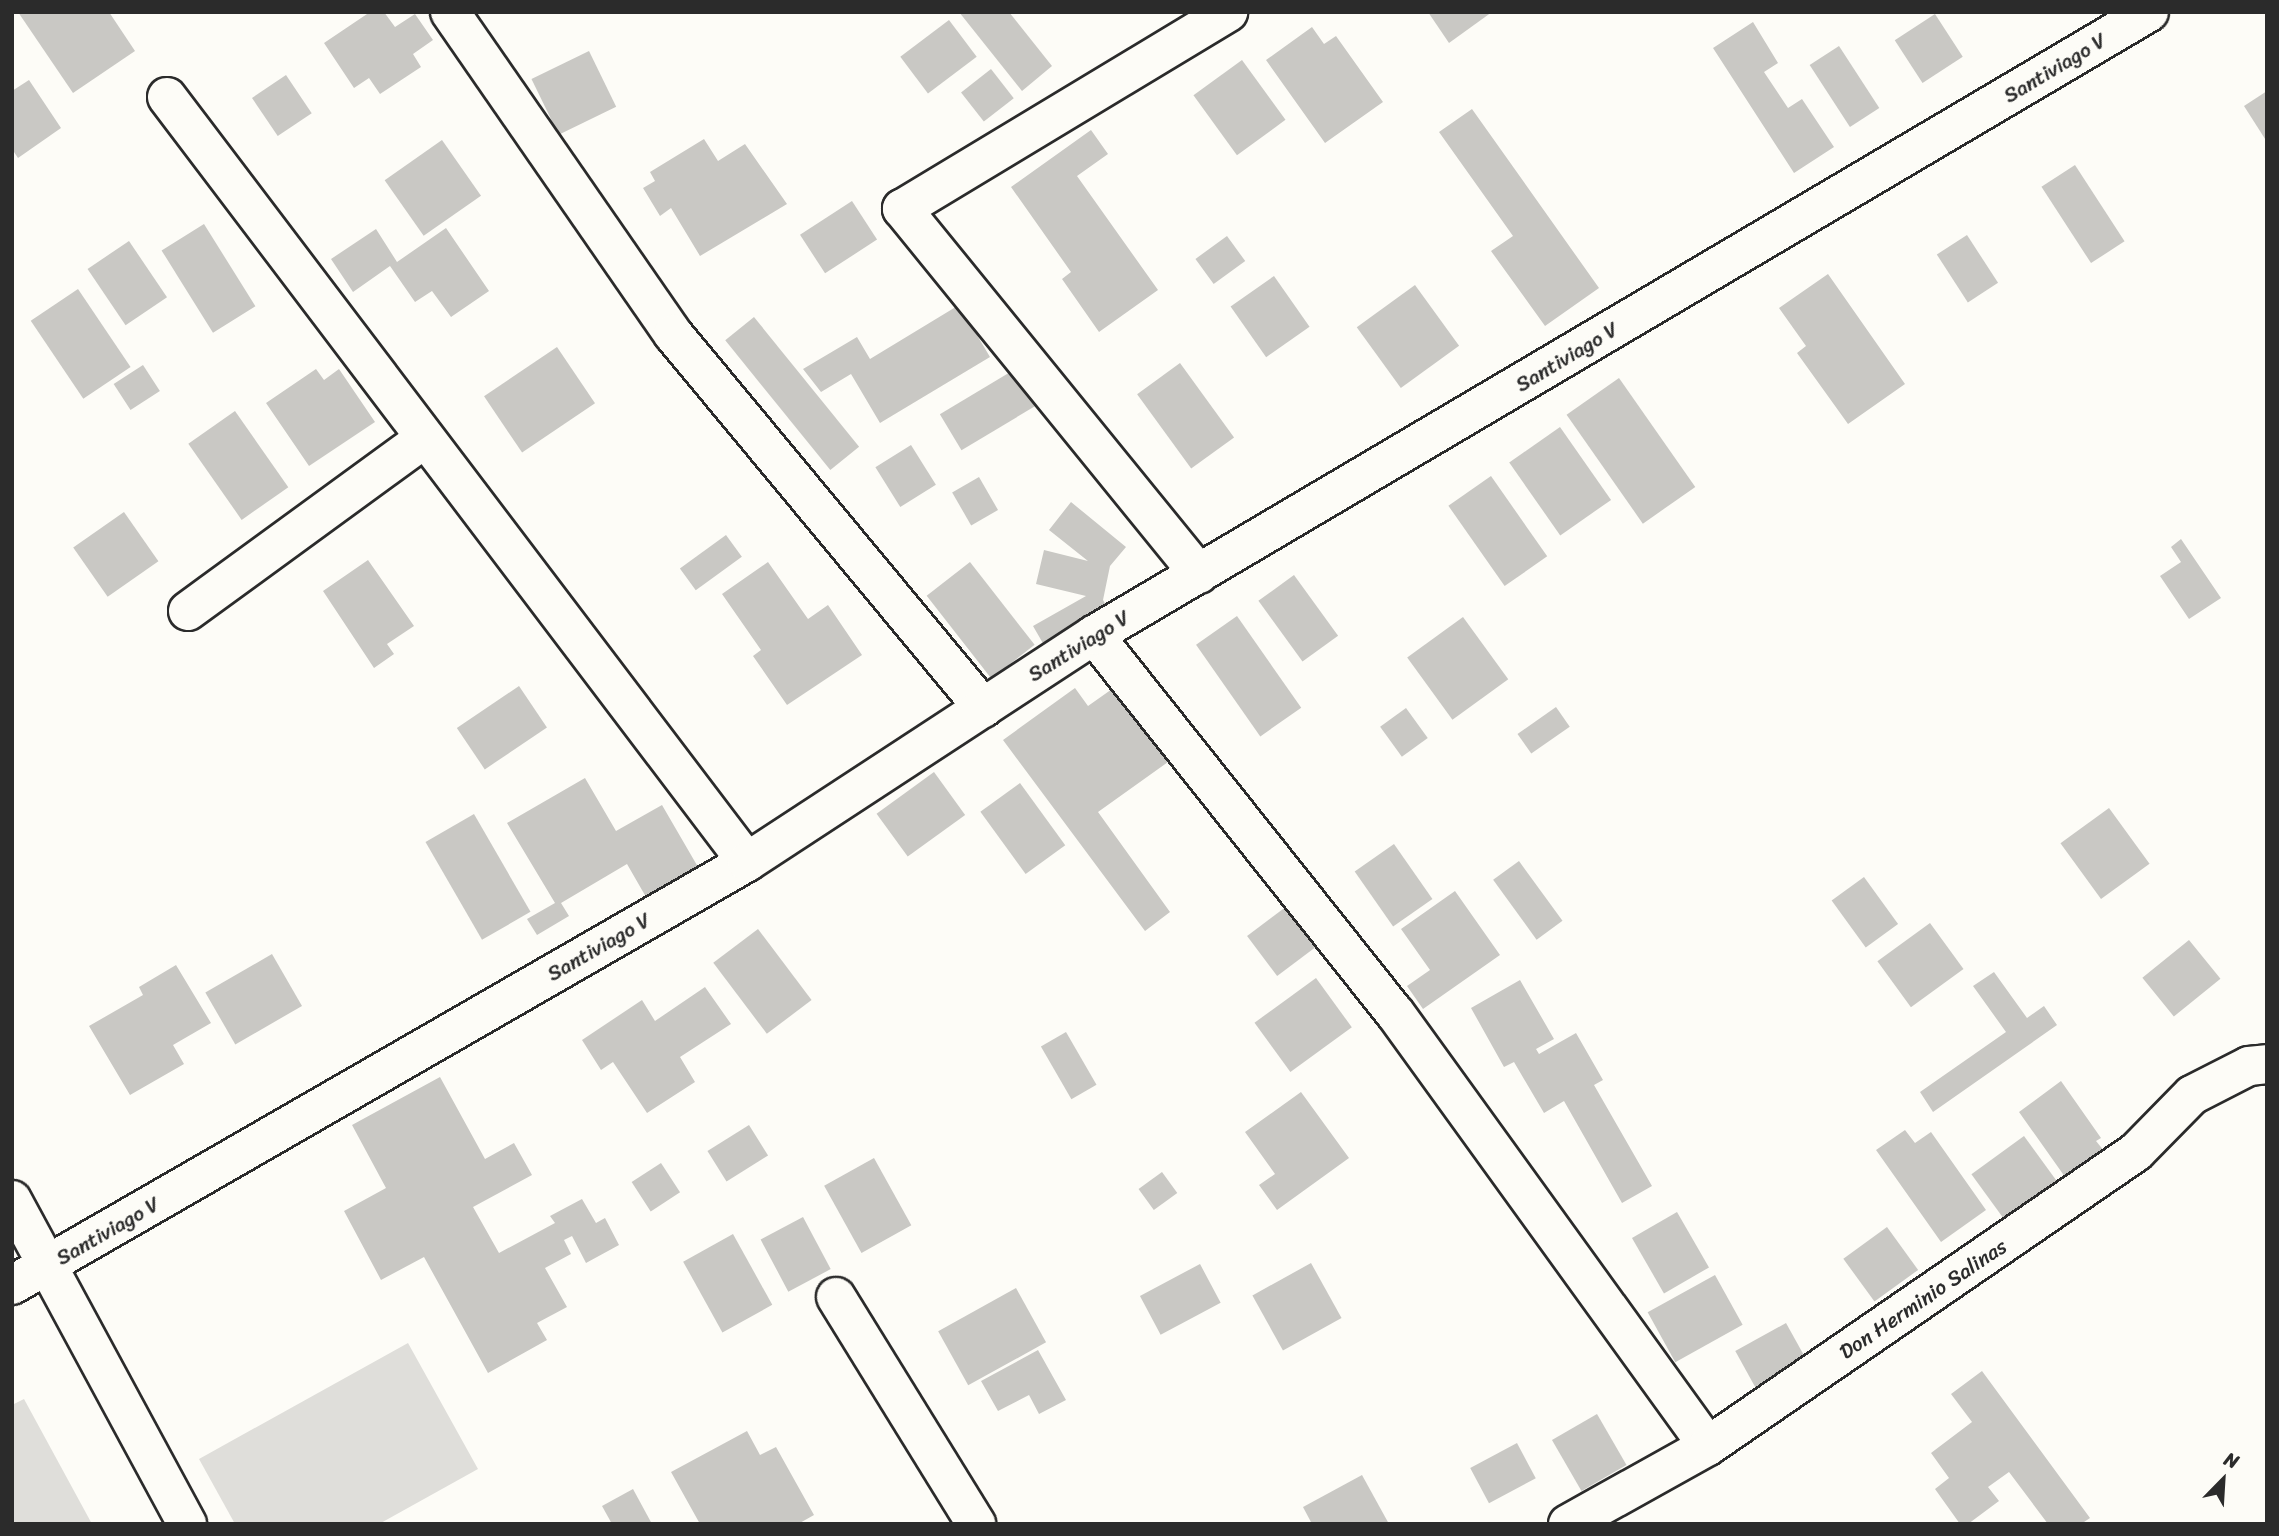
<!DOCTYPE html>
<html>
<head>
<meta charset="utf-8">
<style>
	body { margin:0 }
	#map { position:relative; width:2279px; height:1536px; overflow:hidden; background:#fdfcf7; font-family:Sriracha,sans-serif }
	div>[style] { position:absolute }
	.green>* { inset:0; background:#dfdeda }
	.building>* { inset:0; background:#c9c8c4; transform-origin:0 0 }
	.roads { filter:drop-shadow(2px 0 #2b2b2b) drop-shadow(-2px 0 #2b2b2b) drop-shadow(0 2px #2b2b2b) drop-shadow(0 -2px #2b2b2b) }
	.minor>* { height:38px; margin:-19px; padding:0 19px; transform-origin:19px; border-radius:19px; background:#fdfcf7 }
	span { translate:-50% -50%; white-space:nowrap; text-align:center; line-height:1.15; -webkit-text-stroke:7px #fdfcf7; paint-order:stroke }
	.street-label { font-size:21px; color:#2b2b2b }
	.frame { position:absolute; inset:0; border:14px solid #2b2b2b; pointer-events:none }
	.north { position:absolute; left:2188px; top:1445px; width:70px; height:70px; -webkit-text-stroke:5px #fdfcf7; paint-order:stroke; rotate:24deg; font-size:19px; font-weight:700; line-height:28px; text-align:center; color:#2b2b2b }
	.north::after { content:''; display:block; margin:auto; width:24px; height:32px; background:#2b2b2b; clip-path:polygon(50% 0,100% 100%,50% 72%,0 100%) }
</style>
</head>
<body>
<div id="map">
	<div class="green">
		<i style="clip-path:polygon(408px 1343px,478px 1469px,379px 1524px,235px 1524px,199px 1459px)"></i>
		<i style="clip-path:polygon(24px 1399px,92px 1524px,12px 1524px,12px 1405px)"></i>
	</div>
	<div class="building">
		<i style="clip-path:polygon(18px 12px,109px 12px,135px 51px,73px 93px)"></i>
		<i style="clip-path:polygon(370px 12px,384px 12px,395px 27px,415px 14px,433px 40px,413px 54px,421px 67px,380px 94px,369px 78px,354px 88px,324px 43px)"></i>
		<i style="clip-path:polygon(959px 12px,1009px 12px,1052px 66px,1022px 91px)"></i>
		<i style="clip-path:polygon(1428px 12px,1492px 12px,1449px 43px)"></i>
		<i style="left:1935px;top:14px;width:51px;height:48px;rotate:57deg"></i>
		<i style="left:949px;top:20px;width:46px;height:61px;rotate:53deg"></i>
		<i style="clip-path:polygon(1753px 22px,1778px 63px,1764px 72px,1788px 108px,1802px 99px,1834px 147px,1794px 173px,1713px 48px)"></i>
		<i style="clip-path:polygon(1312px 27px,1324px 44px,1336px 36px,1383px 102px,1325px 143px,1266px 60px)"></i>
		<i style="left:1839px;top:46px;width:74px;height:35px;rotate:57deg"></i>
		<i style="left:589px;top:51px;width:62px;height:64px;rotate:64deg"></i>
		<i style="left:1242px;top:60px;width:74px;height:60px;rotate:54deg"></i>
		<i style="left:991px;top:69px;width:37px;height:38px;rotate:52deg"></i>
		<i style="left:286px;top:75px;width:46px;height:41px;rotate:56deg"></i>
		<i style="clip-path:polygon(29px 80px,61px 128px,18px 158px,12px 149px,12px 91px)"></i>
		<i style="clip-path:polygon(2267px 91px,2267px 142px,2244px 106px)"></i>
		<i style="clip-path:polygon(1472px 109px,1599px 288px,1545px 326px,1491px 251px,1513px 236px,1439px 132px)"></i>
		<i style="clip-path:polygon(1091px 130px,1108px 154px,1077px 176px,1158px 290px,1099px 332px,1062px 279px,1071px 272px,1011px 187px)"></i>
		<i style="clip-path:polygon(704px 139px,718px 161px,745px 144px,787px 204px,700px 256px,671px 208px,660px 216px,643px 188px,655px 181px,650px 172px)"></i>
		<i style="left:442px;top:140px;width:68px;height:70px;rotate:55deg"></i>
		<i style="left:2075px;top:165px;width:91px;height:40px;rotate:57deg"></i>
		<i style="left:852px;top:201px;width:46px;height:62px;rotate:57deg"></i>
		<i style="left:204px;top:224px;width:97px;height:50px;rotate:58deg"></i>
		<i style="clip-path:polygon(446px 228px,489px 291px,451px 317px,432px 291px,415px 302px,390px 266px,353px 292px,331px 259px,376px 229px,397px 262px)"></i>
		<i style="left:1967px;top:235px;width:57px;height:36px;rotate:57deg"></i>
		<i style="left:1227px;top:236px;width:31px;height:39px;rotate:54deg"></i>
		<i style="left:129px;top:241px;width:68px;height:50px;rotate:56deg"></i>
		<i style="clip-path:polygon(1828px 274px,1905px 384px,1848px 424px,1797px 353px,1806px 346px,1779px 308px)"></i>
		<i style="left:1274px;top:276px;width:62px;height:53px;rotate:55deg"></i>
		<i style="left:1415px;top:285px;width:75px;height:72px;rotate:54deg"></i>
		<i style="left:78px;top:289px;width:94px;height:57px;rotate:56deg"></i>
		<i style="clip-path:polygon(959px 305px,990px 357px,880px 423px,851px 374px,821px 392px,803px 369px,857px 337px,870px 359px)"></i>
		<i style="left:754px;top:317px;width:167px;height:37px;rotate:51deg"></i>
		<i style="left:557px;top:347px;width:68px;height:88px;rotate:56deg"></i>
		<i style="left:1180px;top:363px;width:92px;height:53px;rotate:54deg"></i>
		<i style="left:143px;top:365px;width:31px;height:35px;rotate:57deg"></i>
		<i style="left:1017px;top:368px;width:42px;height:90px;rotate:59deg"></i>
		<i style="clip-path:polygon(316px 369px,324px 380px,339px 369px,375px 422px,309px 466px,266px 403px)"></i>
		<i style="left:1619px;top:378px;width:133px;height:64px;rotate:55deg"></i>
		<i style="left:235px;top:411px;width:93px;height:57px;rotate:55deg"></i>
		<i style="left:1560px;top:427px;width:89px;height:62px;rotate:55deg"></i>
		<i style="left:911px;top:445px;width:47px;height:42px;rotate:58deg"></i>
		<i style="left:1491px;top:476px;width:98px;height:52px;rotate:55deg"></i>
		<i style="left:979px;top:477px;width:38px;height:31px;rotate:60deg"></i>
		<i style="clip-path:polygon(1071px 502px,1126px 547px,1110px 566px,1103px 600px,1112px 616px,1048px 652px,1033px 626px,1086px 596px,1036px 584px,1044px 550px,1088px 561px,1049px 530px)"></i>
		<i style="left:124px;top:512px;width:60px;height:62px;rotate:55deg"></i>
		<i style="left:726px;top:535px;width:27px;height:57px;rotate:54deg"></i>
		<i style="clip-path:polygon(2181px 539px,2221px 598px,2189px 619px,2160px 576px,2181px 562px,2171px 547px)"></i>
		<i style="clip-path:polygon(368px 560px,414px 626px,387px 644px,394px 654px,374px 668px,323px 591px)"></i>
		<i style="clip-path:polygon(768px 562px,808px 619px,828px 605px,862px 655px,787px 705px,753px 656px,761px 650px,722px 594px)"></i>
		<i style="left:970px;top:562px;width:105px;height:55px;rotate:52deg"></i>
		<i style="left:1294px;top:575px;width:75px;height:44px;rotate:54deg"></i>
		<i style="left:1237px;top:616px;width:112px;height:50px;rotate:55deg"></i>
		<i style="left:1463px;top:617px;width:77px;height:69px;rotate:54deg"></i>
		<i style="clip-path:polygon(1122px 682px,1175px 757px,1098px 812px,1170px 912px,1145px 931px,1003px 740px,1075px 688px,1088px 706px)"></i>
		<i style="left:519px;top:686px;width:50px;height:75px;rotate:56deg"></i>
		<i style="left:1556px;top:707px;width:24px;height:47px;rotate:55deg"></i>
		<i style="left:1406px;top:708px;width:37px;height:32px;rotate:54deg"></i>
		<i style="left:934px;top:772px;width:53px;height:71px;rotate:54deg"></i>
		<i style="clip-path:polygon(585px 778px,616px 831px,662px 805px,698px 867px,646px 897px,627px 864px,561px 903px,569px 916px,537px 935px,527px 919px,555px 903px,507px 823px)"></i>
		<i style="left:1020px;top:783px;width:77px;height:49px;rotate:54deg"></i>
		<i style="left:2109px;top:808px;width:69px;height:60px;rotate:54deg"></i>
		<i style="left:474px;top:814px;width:113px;height:56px;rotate:60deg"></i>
		<i style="left:1394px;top:844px;width:67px;height:48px;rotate:55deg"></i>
		<i style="left:1519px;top:861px;width:74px;height:32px;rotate:54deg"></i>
		<i style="left:1864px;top:877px;width:58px;height:40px;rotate:54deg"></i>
		<i style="clip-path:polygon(1455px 891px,1500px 955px,1423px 1009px,1407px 986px,1430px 970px,1401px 929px)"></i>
		<i style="left:1287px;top:906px;width:50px;height:50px;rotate:53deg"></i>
		<i style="left:1930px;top:923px;width:57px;height:65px;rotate:54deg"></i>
		<i style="left:758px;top:929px;width:89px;height:56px;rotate:53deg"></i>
		<i style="left:2189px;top:940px;width:50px;height:60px;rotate:51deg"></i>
		<i style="left:272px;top:954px;width:60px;height:77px;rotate:60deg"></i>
		<i style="clip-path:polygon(176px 965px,211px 1023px,173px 1045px,184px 1064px,130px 1095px,89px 1026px,143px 995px,139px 987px)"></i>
		<i style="clip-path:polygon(1994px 972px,2027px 1018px,2044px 1006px,2057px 1025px,1933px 1112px,1920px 1092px,2006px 1032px,1973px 986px)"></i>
		<i style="left:1316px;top:978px;width:61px;height:76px;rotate:54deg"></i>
		<i style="clip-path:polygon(1520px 980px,1554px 1039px,1536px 1049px,1539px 1054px,1576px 1033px,1603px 1080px,1594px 1085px,1652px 1186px,1622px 1203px,1564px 1101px,1544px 1113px,1514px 1062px,1504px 1067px,1471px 1008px)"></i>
		<i style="clip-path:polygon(705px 987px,731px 1024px,680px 1057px,695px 1082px,647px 1113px,613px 1062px,601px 1070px,582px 1040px,642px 1000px,655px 1021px)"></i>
		<i style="left:1066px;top:1032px;width:61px;height:29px;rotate:60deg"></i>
		<i style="clip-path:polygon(440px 1077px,485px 1159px,514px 1143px,532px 1175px,473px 1207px,499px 1253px,555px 1223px,550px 1216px,582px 1199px,596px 1223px,605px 1218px,619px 1245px,586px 1263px,572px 1236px,564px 1240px,571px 1254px,545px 1268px,567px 1307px,537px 1323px,547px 1340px,488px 1373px,424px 1257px,381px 1280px,344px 1211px,386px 1188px,352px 1125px)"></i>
		<i style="clip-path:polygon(2061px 1081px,2101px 1138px,2096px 1141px,2109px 1157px,2070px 1184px,2019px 1112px)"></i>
		<i style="clip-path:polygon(1301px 1092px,1349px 1158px,1277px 1210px,1259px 1185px,1275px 1174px,1245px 1132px)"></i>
		<i style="left:749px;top:1125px;width:36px;height:49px;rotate:58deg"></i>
		<i style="clip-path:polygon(1905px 1130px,1915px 1143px,1931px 1132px,1986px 1210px,1941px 1242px,1876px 1150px)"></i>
		<i style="left:2024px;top:1136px;width:73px;height:65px;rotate:54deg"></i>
		<i style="left:874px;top:1158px;width:77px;height:57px;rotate:61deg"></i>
		<i style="left:661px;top:1163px;width:35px;height:35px;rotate:57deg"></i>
		<i style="left:1162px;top:1172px;width:26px;height:29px;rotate:54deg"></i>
		<i style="left:1677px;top:1212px;width:64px;height:52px;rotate:60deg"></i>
		<i style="left:803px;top:1217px;width:59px;height:48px;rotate:62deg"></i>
		<i style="left:1887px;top:1227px;width:53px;height:54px;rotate:54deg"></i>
		<i style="left:733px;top:1234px;width:81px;height:57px;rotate:61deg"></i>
		<i style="left:1311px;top:1263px;width:63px;height:67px;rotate:61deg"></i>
		<i style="left:1200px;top:1264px;width:44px;height:68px;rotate:62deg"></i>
		<i style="left:1715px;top:1275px;width:57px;height:77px;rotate:61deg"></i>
		<i style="left:1016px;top:1288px;width:62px;height:89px;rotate:61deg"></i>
		<i style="left:1786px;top:1323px;width:53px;height:58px;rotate:61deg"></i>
		<i style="clip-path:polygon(1038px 1350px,1066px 1400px,1039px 1414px,1029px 1395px,998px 1411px,981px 1381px)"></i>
		<i style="clip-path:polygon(1982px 1371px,2090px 1518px,2081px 1524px,2048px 1524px,2009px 1472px,1988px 1487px,1999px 1501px,1968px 1524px,1960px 1524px,1935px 1489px,1949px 1478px,1931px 1453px,1972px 1422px,1951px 1394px)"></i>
		<i style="left:1597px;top:1414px;width:59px;height:52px;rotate:60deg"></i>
		<i style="clip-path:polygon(747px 1431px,760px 1455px,776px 1447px,814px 1515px,798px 1524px,700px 1524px,671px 1472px)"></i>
		<i style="left:1517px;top:1443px;width:40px;height:53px;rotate:62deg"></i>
		<i style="clip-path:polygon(1362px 1475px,1389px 1524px,1312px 1524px,1303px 1507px)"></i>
		<i style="clip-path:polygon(633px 1489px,652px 1524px,612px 1524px,602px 1506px)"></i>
	</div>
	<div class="roads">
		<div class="minor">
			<i style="left:450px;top:12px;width:392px;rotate:55.3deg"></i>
			<i style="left:673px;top:334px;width:486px;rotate:50.3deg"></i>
			<i style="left:167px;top:97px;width:960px;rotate:52.83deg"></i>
			<i style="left:1199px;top:574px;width:471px;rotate:-129.1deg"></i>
			<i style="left:902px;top:209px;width:381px;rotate:-31.1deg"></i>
			<i style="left:188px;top:611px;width:293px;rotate:-36.1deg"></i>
			<i style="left:1094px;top:635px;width:483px;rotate:51.5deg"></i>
			<i style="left:1395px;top:1013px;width:534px;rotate:54.14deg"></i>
			<i style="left:12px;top:1200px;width:368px;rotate:61.6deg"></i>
			<i style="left:12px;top:1285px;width:848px;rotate:-29.92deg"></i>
			<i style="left:747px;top:862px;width:415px;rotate:-33.2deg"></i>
			<i style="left:1094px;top:635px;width:1225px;rotate:-30.56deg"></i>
			<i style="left:836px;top:1297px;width:267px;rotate:58.3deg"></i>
			<i style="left:1568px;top:1524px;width:160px;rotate:-29.1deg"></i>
			<i style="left:1708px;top:1446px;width:519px;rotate:-34.49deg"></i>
			<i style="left:2136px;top:1152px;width:80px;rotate:-45.5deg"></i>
			<i style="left:2192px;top:1095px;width:64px;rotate:-27deg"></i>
			<i style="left:2249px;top:1066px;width:18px;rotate:-6deg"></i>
		</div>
	</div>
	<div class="street-label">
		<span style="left:2055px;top:68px;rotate:-31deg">Santiviago V</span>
		<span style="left:1567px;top:357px;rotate:-31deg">Santiviago V</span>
		<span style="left:1079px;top:646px;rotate:-32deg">Santiviago V</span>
		<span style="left:599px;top:947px;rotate:-30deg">Santiviago V</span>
		<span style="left:108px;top:1231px;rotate:-30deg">Santiviago V</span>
		<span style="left:1923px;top:1299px;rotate:-34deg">Don Herminio Salinas</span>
	</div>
	<div class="frame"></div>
	<div class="north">N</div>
</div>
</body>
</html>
